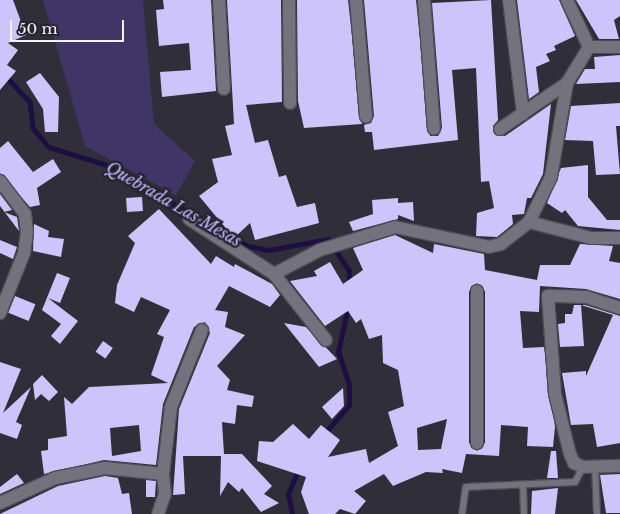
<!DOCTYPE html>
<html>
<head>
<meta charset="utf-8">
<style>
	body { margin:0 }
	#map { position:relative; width:620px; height:514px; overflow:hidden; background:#302f39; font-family:"Libre Baskerville",serif }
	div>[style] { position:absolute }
	.green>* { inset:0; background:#3f3566 }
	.stream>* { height:4.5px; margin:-2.25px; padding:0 2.25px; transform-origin:2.25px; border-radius:2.25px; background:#1e0e42 }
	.building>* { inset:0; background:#ccc4fa; transform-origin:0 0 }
	.roads { filter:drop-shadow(1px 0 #4d4c54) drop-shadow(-1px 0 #4d4c54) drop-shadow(0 1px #4d4c54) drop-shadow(0 -1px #4d4c54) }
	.service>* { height:6px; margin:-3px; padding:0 3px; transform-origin:3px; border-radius:3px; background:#73727d }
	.minor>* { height:12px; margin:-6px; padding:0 6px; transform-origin:6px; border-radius:6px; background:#73727d }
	span { translate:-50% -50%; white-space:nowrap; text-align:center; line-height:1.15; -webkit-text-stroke:5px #26252f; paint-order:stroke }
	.water-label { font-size:16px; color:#c2b7fe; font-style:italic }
	.scale { position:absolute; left:10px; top:20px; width:114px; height:22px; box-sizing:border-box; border:2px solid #f3f2f9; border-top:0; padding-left:6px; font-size:15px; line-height:18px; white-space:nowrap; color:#f3f2f9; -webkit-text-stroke:4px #26252f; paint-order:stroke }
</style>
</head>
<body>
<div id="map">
	<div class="green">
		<i style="clip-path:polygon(43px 0,143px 0,154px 124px,195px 161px,176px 195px,85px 146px)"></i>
	</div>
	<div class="stream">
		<i style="left:0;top:70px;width:44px;rotate:46.8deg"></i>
		<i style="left:30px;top:102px;width:26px;rotate:83deg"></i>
		<i style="left:33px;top:128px;width:25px;rotate:50deg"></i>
		<i style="left:49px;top:147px;width:61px;rotate:17.2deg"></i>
		<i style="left:107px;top:165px;width:163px;rotate:29.9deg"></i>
		<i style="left:248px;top:246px;width:21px;rotate:11deg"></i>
		<i style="left:269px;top:250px;width:60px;rotate:-10.6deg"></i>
		<i style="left:328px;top:239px;width:37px;rotate:56deg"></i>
		<i style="left:349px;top:270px;width:14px;rotate:86deg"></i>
		<i style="left:324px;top:434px;width:38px;rotate:-49deg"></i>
		<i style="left:349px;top:405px;width:20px;rotate:-90deg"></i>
		<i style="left:349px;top:385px;width:35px;rotate:-108deg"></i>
		<i style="left:338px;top:352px;width:46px;rotate:-77.5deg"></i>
		<i style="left:292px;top:514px;width:20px;rotate:-101deg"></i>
		<i style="left:288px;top:494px;width:26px;rotate:-67deg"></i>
	</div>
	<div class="building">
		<i style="clip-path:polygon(0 0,13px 0,26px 35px,8px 43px,18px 50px,7px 65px,16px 71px,0 90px)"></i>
		<i style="clip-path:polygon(163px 0,211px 0,216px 91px,162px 97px,160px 72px,191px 70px,189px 43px,159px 46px,156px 10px,164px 9px)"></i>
		<i style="clip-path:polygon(227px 0,281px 0,282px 102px,246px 105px,255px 143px,268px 140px,279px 177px,286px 175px,297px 207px,315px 203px,319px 223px,255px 240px,250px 223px,234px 238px,199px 196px,218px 182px,212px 159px,232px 155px,225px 126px,234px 124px)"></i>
		<i style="clip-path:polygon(297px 0,348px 0,362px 124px,304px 128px,298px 101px)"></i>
		<i style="clip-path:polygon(364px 0,416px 0,430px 136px,438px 136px,442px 128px,432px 3px,491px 0,498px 120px,493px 126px,494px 134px,505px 136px,551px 104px,543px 174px,531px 198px,527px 198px,524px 214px,512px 215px,513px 224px,497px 237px,476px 236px,477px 213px,494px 208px,489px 181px,481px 182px,476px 68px,452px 70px,458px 140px,374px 150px,372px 132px,365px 132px,364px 125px,371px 123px,374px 116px)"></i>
		<i style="clip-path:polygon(517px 0,559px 0,575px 36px,554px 46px,556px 50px,546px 54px,550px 61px,536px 67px,539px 92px,529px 99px)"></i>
		<i style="clip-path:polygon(576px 0,620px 0,620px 16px,614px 20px,619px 39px,599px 39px)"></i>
		<i style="clip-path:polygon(620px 55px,620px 82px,576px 84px,585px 69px,595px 69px,594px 57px)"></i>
		<i style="clip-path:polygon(40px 73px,59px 97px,58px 132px,45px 132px,43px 109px,26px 82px)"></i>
		<i style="clip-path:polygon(620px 103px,620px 126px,616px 126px,620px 174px,596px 175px,593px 141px,565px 140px,571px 106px)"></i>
		<i style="clip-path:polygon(8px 141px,33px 172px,53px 159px,61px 172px,37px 188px,40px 205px,30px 207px,0 173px,0 148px)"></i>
		<i style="clip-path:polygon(588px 165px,588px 197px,607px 220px,620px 220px,620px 230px,578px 226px,565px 210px,562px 213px,547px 203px,561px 168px)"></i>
		<i style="clip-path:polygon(0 194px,12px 210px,4px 212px,17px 217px,19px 231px,0 206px)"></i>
		<i style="left:142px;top:197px;width:14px;height:16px;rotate:86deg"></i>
		<i style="clip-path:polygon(398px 198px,398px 203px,413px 202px,414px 221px,398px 215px,398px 219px,353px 231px,349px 222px,373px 214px,372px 200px)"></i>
		<i style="clip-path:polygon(evenodd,159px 209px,211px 264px,216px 256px,234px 267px,235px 264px,272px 284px,280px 295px,270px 307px,229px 286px,215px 310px,228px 312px,225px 327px,245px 335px,217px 366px,230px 380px,227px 390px,254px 396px,252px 407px,237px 405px,235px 424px,222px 422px,224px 454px,242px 454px,272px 486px,264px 494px,279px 503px,261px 512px,242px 488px,239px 492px,228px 482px,220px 496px,221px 456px,183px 456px,185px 494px,173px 495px,179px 409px,210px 333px,205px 322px,194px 327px,163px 404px,156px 465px,104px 460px,44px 474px,41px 451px,48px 450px,48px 439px,67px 436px,64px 397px,72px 404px,89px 387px,168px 383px,151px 375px,164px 337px,157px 334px,170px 310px,141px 297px,134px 312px,115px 303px,117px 285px,135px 243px,128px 236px,159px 209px,139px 425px,141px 451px,112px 456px,110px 428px,139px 425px)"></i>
		<i style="clip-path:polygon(34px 224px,49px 231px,48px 237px,64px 239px,61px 257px,33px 251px)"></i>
		<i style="clip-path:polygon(evenodd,395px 235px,433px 253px,434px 244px,484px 254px,485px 270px,537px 280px,540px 265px,570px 265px,580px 244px,613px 246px,609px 261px,620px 263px,620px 299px,586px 289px,540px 286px,539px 312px,520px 311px,523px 348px,544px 347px,555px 427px,553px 447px,527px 446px,528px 427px,501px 425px,499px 456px,466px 454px,462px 473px,442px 469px,443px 473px,426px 472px,393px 486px,384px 474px,354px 491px,366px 501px,355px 514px,340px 509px,335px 514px,309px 514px,301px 492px,306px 477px,257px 461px,259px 441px,273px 442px,293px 424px,309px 439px,321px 425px,340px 440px,328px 457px,366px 449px,369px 463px,398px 446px,388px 412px,404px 406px,398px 370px,383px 363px,382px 335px,369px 339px,361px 319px,356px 323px,348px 311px,325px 326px,290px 281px,317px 276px,314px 271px,330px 262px,343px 284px,363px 270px,353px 248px,395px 235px,477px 283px,485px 291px,485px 443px,477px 451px,469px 443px,469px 291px,477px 283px,395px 235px,447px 419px,441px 449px,418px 450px,417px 428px,447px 419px)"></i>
		<i style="clip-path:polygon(0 240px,17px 247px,13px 259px,0 253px)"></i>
		<i style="clip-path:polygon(57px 273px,70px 278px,60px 303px,48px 298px,78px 321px,60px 344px,51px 336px,61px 324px,42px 310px)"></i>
		<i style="left:15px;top:296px;width:22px;height:18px;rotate:22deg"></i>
		<i style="clip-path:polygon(574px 305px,585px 305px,620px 316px,620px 443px,597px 447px,593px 424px,571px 425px,562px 373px,586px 371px,586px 376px,613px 315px,581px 305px,584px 346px,560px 347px,558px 324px,565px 323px,565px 314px,572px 314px)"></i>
		<i style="clip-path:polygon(284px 323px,306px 327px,337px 359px,319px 367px)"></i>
		<i style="left:103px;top:341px;width:12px;height:13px;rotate:35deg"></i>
		<i style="clip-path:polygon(0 362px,21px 369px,3px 413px,31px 387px,16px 422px,22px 425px,17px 439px,0 433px)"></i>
		<i style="clip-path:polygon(42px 375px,58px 392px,49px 401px,41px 394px,35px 400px,33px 384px)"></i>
		<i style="clip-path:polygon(343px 388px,344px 406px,332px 419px,322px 407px)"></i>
		<i style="clip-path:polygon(551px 451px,556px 451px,558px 478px,547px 478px)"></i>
		<i style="clip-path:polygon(17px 474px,24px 483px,0 494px,0 487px)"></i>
		<i style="clip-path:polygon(620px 474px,620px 513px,606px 513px,600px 475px)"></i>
		<i style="clip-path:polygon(105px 476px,118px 478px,122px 494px,129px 493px,132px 514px,0 514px,58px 486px)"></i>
		<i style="clip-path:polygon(146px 480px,156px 481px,155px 497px,146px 497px)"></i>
		<i style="clip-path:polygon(558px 488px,555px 514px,531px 514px,532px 491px)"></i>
	</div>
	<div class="roads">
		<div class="service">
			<i style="left:595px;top:467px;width:47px;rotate:87.6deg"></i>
			<i style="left:523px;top:485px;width:29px;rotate:88deg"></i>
			<i style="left:462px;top:514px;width:27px;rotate:-82deg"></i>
			<i style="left:466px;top:487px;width:109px;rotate:-2.6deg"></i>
			<i style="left:575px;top:482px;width:17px;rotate:-62deg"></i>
		</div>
		<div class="minor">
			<i style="left:219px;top:0;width:89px;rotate:86.8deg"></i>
			<i style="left:289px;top:0;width:103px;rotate:89.4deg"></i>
			<i style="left:356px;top:0;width:117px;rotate:85.1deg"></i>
			<i style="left:424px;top:0;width:129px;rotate:85.6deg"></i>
			<i style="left:509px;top:0;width:115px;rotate:83deg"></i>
			<i style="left:567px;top:0;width:52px;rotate:64.9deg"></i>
			<i style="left:589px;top:47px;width:31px"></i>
			<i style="left:500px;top:129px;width:81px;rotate:-34.5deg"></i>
			<i style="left:0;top:181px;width:41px;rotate:52.9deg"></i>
			<i style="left:25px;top:214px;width:18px;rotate:84deg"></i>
			<i style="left:27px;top:232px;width:21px;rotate:98deg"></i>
			<i style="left:24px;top:253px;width:65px;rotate:111.8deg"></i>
			<i style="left:189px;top:219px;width:101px;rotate:32.9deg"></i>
			<i style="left:274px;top:274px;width:52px;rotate:-27.6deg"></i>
			<i style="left:320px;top:250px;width:78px;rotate:-17deg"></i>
			<i style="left:395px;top:227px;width:96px;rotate:12deg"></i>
			<i style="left:489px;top:247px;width:12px;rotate:-14deg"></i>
			<i style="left:501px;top:244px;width:36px;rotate:-38deg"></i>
			<i style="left:529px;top:222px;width:50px;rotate:-63.9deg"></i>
			<i style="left:551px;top:177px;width:95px;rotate:-80.3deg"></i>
			<i style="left:567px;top:83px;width:42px;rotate:-58.6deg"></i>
			<i style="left:529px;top:222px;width:64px;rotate:14.5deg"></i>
			<i style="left:591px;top:238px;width:29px"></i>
			<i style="left:274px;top:274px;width:84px;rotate:51.8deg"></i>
			<i style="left:477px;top:291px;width:152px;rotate:90deg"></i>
			<i style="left:620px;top:308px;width:36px;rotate:-162deg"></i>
			<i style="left:586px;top:297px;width:38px;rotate:-178deg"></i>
			<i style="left:548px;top:296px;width:98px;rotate:85.9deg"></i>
			<i style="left:555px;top:394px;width:62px;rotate:76deg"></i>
			<i style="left:570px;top:454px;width:10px;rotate:66deg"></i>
			<i style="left:574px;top:463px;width:10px;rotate:24deg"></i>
			<i style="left:583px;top:467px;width:37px;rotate:-2deg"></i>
			<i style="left:0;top:503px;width:60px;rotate:-24.4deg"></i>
			<i style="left:55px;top:478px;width:51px;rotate:-11.3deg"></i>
			<i style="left:105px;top:468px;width:58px;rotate:5.9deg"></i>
			<i style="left:158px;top:514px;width:21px;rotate:-71deg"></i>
			<i style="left:165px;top:494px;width:20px;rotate:-96deg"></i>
			<i style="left:163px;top:474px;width:67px;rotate:-83.2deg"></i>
			<i style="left:171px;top:407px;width:83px;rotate:-68.1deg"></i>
		</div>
	</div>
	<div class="water-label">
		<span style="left:174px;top:204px;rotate:30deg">Quebrada Las Mesas</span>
	</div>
	<div class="scale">50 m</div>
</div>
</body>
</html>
